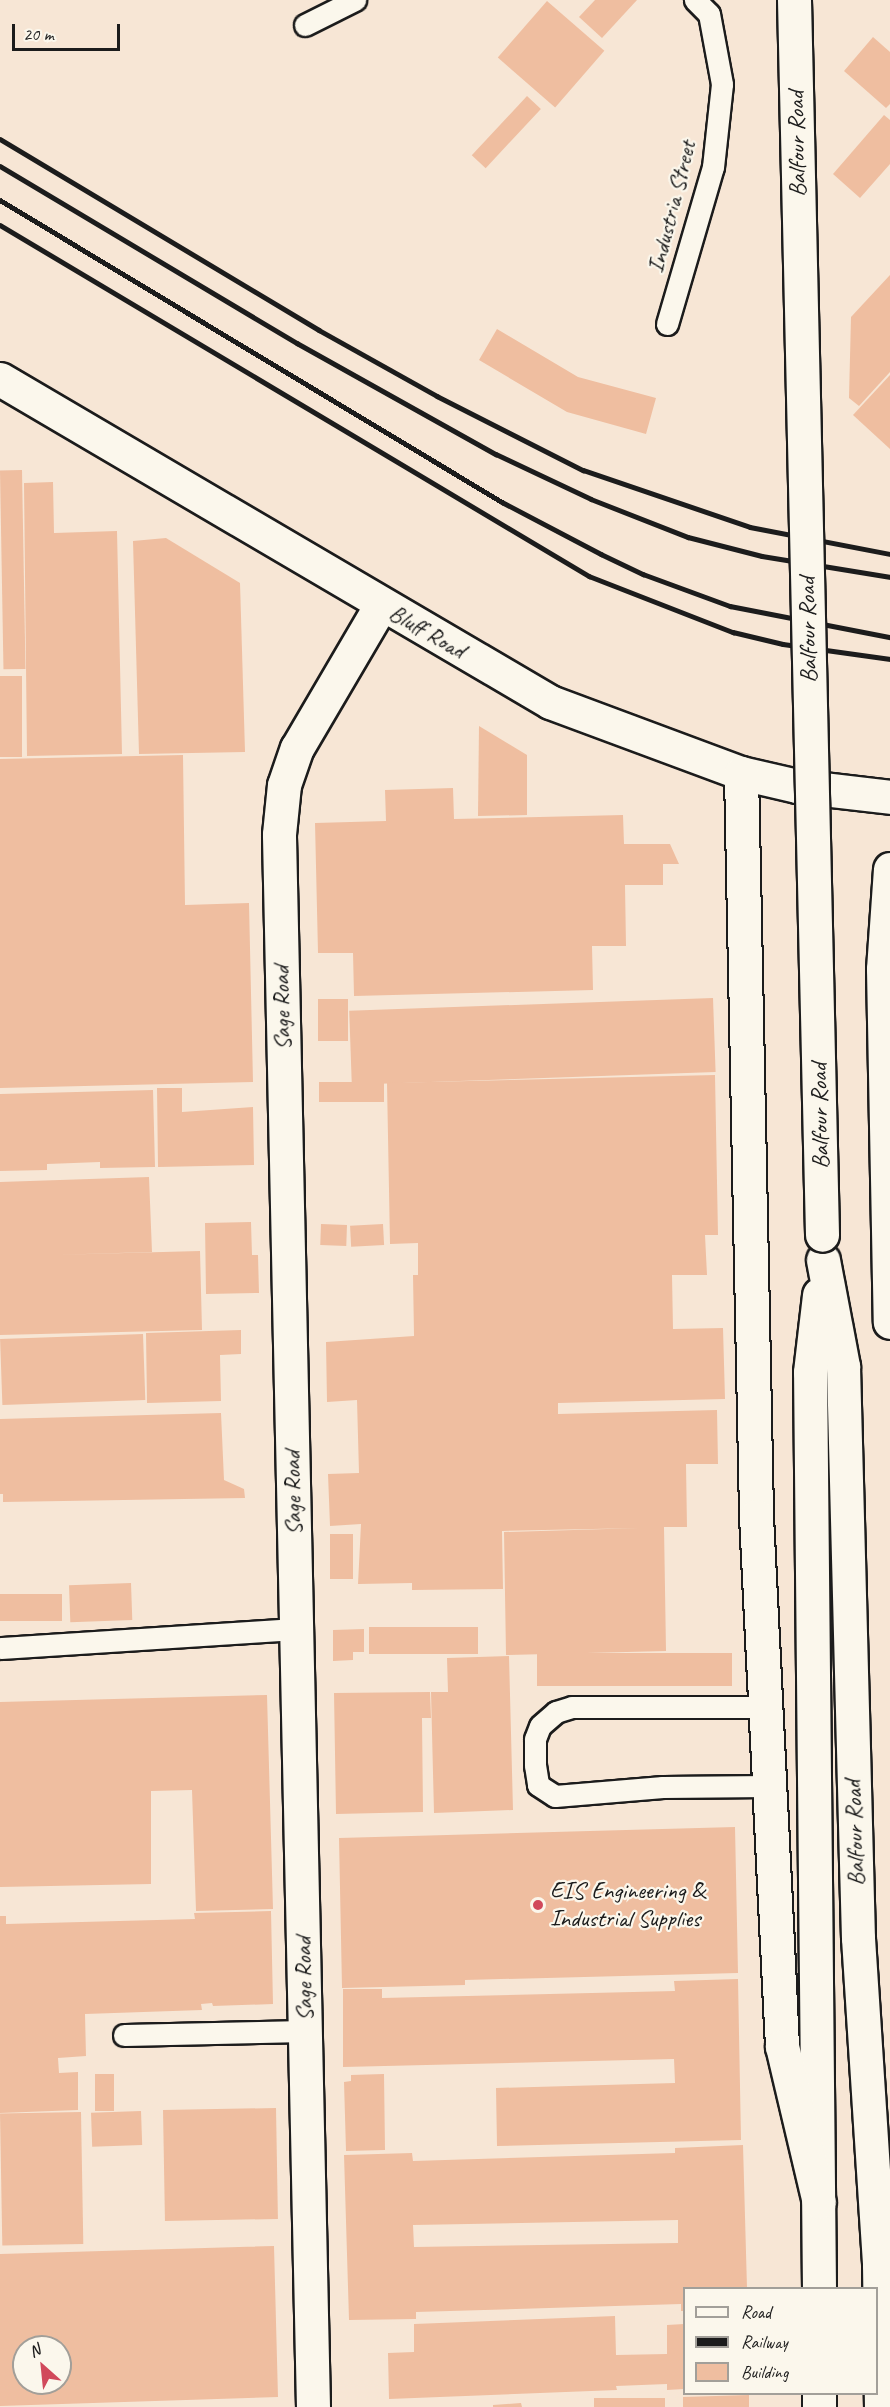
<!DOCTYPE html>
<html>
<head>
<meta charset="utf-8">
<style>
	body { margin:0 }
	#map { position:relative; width:890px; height:2407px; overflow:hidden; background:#f7e6d5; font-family:Caveat,sans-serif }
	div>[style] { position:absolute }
	.building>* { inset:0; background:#efbea0; transform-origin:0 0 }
	.roads { filter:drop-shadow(2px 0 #1c1c1c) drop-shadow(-2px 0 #1c1c1c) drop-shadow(0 2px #1c1c1c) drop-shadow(0 -2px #1c1c1c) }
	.service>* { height:21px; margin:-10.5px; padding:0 10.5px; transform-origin:10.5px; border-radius:10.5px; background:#fbf7ec }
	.minor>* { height:33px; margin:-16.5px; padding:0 16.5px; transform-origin:16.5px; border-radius:16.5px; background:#fbf7ec }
	.secondary>* { height:33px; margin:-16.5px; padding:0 16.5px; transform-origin:16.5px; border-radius:16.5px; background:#fbf7ec }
	.rail>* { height:4.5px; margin:-2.25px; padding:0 2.25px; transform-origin:2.25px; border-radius:2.25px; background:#1c1c1c }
	.bridges { filter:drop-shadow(2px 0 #1c1c1c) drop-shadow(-2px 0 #1c1c1c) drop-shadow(0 2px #1c1c1c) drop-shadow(0 -2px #1c1c1c) }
	.minor-bridge>* { height:33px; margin:-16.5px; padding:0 16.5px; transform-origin:16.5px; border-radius:16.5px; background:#fbf7ec }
	.dots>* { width:16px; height:16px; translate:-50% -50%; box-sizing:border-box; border:3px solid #fbf7ec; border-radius:50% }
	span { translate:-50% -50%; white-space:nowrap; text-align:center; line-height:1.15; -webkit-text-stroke:4.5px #fbf7ec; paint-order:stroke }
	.street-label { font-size:24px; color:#1c1c1c }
	.poi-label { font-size:24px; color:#1c1c1c }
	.left { translate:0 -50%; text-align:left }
	.legend { position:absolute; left:683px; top:2287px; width:195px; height:108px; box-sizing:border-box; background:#fbf7ec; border:2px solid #a29f99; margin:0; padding:8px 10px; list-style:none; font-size:18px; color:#1c1c1c }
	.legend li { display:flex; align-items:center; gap:12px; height:30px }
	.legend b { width:30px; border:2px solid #a29f99 }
	.north { position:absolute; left:12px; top:2335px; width:60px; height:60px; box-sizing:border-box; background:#fbf7ec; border:2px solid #a29f99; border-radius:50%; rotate:333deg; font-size:16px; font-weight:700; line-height:24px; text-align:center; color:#1c1c1c }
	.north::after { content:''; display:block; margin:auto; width:21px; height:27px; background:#d1495b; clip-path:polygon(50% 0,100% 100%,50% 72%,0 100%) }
	.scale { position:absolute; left:12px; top:24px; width:108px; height:27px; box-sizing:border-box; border:3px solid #1c1c1c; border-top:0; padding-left:8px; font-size:18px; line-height:21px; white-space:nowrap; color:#1c1c1c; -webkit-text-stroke:4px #fbf7ec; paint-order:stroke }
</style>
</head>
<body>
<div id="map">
	<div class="building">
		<i style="clip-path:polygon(595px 0,637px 0,602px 38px,579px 17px)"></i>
		<i style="left:547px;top:1px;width:76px;height:75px;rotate:41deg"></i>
		<i style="clip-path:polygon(873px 37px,890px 52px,890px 104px,886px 108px,844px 71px)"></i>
		<i style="left:527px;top:96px;width:19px;height:81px;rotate:43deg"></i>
		<i style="clip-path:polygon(884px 115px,890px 120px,890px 164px,860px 198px,833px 174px)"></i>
		<i style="clip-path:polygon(890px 275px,890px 372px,859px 406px,849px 398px,851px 317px)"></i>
		<i style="clip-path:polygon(497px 329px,578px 377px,656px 398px,646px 434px,567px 412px,479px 360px)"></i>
		<i style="clip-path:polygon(890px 375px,890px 449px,853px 415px)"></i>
		<i style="left:22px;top:470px;width:199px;height:22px;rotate:89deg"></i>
		<i style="clip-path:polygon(53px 482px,54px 533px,117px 531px,122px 754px,27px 756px,24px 483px)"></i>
		<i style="clip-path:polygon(166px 538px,240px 583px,245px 752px,139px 754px,133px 541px)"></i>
		<i style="left:0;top:676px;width:22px;height:81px"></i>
		<i style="clip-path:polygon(479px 726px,527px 755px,527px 815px,478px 816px)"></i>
		<i style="clip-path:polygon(183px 755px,185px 905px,249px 903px,253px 1082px,0 1088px,0 759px)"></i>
		<i style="clip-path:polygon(453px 788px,454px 819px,623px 815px,624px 844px,670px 844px,679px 864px,663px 864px,663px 885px,625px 885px,626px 946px,592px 946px,593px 990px,354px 996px,353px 953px,318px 953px,315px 823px,386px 821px,385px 790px)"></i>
		<i style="left:713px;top:998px;width:74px;height:364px;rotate:88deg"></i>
		<i style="left:318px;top:999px;width:30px;height:42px"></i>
		<i style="clip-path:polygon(715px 1075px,718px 1235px,705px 1235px,707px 1275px,672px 1275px,673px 1329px,723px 1328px,725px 1399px,558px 1403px,558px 1414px,717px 1410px,718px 1464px,686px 1464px,687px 1527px,664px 1527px,666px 1651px,506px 1655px,504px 1532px,640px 1528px,502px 1531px,503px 1589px,412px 1590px,412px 1583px,358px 1584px,361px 1524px,330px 1526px,328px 1474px,359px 1473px,357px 1400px,327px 1402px,326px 1342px,414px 1336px,413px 1275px,418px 1275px,418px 1243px,390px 1244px,387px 1083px)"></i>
		<i style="left:384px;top:1082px;width:20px;height:65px;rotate:90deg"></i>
		<i style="clip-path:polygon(157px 1088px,182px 1088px,182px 1112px,253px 1107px,254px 1165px,158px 1167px)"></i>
		<i style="clip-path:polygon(153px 1090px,155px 1167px,100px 1168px,100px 1162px,47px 1164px,47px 1170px,0 1171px,0 1094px)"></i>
		<i style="clip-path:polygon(149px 1177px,152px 1252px,51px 1255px,200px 1251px,202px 1330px,0 1335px,0 1182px)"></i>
		<i style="clip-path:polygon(251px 1222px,252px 1255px,258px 1255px,259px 1293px,206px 1294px,205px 1223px)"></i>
		<i style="left:321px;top:1224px;width:26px;height:21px;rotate:2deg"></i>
		<i style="left:383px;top:1224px;width:21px;height:33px;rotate:87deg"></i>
		<i style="clip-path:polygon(241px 1330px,241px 1354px,220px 1355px,221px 1401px,147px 1403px,146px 1333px)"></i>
		<i style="left:143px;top:1334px;width:66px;height:143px;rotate:88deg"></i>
		<i style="clip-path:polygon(221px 1413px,224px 1480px,244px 1489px,245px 1498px,3px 1502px,3px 1494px,0 1494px,0 1419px)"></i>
		<i style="left:330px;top:1534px;width:23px;height:45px"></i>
		<i style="left:131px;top:1583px;width:37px;height:62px;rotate:88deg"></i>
		<i style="left:62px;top:1594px;width:27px;height:62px;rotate:90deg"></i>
		<i style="left:478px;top:1627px;width:27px;height:109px;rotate:90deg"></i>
		<i style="clip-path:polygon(364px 1629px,364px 1652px,353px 1652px,353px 1660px,333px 1661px,333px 1630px)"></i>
		<i style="left:732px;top:1653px;width:33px;height:195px;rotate:90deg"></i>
		<i style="clip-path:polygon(509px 1656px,513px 1810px,434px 1813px,431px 1692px,448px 1692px,447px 1658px)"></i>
		<i style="clip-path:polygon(430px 1692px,431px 1718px,422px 1718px,423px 1812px,336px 1814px,334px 1693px)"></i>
		<i style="clip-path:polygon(267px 1695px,273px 1909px,196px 1911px,192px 1790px,151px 1791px,151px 1884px,0 1887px,0 1702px)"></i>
		<i style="clip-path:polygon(735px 1827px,738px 1973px,465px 1980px,465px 1985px,342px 1988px,339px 1838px)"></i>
		<i style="clip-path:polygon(271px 1911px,273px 2004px,213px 2006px,212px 2003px,201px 2004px,202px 2010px,85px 2014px,86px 2056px,58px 2058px,59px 2073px,78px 2072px,78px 2110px,0 2113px,0 1916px,6px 1916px,6px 1924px,195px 1919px,194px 1913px)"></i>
		<i style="clip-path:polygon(738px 1979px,741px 2140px,497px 2146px,496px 2088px,675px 2083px,674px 2059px,343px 2067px,343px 1989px,382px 1989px,382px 1998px,675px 1991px,674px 1981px)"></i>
		<i style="left:95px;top:2074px;width:19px;height:37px"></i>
		<i style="clip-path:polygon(384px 2074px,385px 2150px,346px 2151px,344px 2082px,351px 2081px,351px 2075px)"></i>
		<i style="left:276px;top:2108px;width:111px;height:113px;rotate:89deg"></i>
		<i style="left:141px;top:2111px;width:34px;height:50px;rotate:88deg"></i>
		<i style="left:81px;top:2112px;width:132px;height:81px;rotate:89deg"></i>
		<i style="clip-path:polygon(evenodd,743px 2145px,747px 2288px,684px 2288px,684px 2311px,681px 2311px,681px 2304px,416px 2312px,416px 2319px,349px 2320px,344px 2155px,412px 2153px,413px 2161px,675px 2153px,675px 2148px,743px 2145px,678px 2220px,678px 2243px,414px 2247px,413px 2225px,678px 2220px)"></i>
		<i style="clip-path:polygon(evenodd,274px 2246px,278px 2397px,0 2406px,0 2254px,274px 2246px,24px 2347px,60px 2347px,60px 2383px,24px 2383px,24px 2347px)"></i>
		<i style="clip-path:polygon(615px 2316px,616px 2355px,667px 2354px,667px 2325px,684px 2324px,684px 2389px,667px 2390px,667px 2384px,616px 2386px,617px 2390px,389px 2399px,388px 2353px,414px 2352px,414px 2324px)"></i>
		<i style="clip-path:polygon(749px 2395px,749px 2407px,683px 2407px,683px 2397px)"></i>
		<i style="left:665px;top:2398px;width:9px;height:71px;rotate:90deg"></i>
		<i style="clip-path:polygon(521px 2403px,522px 2407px,493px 2407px,493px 2405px)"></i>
	</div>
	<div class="roads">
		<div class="service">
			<i style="left:305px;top:25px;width:56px;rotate:-26.6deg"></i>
			<i style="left:667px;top:324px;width:164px;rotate:-73.7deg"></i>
			<i style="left:713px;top:167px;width:83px;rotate:-83.8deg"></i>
			<i style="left:722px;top:84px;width:71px;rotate:-100.5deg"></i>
			<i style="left:709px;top:14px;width:20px;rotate:-135deg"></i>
			<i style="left:0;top:1648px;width:297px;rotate:-3.7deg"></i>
			<i style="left:765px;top:1707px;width:193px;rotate:180deg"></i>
			<i style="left:572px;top:1707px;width:17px;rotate:163deg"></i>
			<i style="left:556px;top:1712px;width:21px;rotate:139deg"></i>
			<i style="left:540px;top:1726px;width:14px;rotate:111deg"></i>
			<i style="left:535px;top:1739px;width:26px;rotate:90deg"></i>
			<i style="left:535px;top:1765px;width:20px;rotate:81deg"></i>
			<i style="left:538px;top:1785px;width:20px;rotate:33deg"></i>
			<i style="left:555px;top:1796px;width:108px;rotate:-4.8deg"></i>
			<i style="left:663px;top:1787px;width:106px;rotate:-0.5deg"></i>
			<i style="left:124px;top:2035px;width:181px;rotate:-1.3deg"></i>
		</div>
		<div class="minor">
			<i style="left:823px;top:1260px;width:108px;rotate:79.3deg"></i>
			<i style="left:843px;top:1366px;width:572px;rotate:88.5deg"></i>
			<i style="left:858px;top:1938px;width:327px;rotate:86.3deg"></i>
			<i style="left:879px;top:2264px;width:143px;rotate:89.2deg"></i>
			<i style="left:819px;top:2288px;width:916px;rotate:-90.56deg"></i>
			<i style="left:810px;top:1372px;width:78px;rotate:-83.3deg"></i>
			<i style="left:819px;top:2394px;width:13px;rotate:90deg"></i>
			<i style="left:313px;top:2407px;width:1573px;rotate:-91.24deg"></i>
			<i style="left:279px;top:834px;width:49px;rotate:-84.2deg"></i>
			<i style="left:284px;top:785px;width:39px;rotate:-71deg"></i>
			<i style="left:297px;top:748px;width:166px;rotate:-59.6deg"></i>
		</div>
		<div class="secondary">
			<i style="left:0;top:379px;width:638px;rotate:30.42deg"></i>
			<i style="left:550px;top:702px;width:204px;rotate:20.4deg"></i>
			<i style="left:741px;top:773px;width:57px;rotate:13.1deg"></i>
			<i style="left:797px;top:786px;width:94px;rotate:6.7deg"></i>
			<i style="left:741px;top:773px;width:743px;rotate:88.84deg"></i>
			<i style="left:756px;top:1516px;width:531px;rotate:87.19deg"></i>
			<i style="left:782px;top:2046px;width:160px;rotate:76.7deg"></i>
			<i style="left:890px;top:869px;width:100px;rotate:94deg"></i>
			<i style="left:883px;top:969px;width:353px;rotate:88.9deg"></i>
			<i style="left:879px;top:2264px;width:39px;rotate:-73deg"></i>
		</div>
	</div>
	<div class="rail">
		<i style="left:0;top:139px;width:372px;rotate:30.9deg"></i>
		<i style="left:319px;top:330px;width:135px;rotate:29.2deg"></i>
		<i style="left:437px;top:396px;width:164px;rotate:26.9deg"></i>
		<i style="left:583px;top:470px;width:176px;rotate:18.8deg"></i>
		<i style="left:750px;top:527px;width:143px;rotate:10.9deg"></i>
		<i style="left:0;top:166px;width:346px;rotate:30.8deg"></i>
		<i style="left:297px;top:343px;width:228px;rotate:29.2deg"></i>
		<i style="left:496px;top:454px;width:105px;rotate:25.3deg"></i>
		<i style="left:591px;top:499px;width:104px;rotate:21.4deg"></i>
		<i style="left:688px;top:537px;width:76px;rotate:14.4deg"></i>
		<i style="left:762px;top:556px;width:130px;rotate:9.3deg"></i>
		<i style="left:0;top:200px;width:586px;rotate:31.03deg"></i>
		<i style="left:502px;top:502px;width:112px;rotate:27.7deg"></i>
		<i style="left:601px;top:554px;width:47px;rotate:25.5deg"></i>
		<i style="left:643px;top:574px;width:93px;rotate:20.2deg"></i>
		<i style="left:730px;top:606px;width:163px;rotate:11deg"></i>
		<i style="left:0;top:225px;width:686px;rotate:30.79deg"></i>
		<i style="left:589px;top:576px;width:155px;rotate:21.3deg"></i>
		<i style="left:733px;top:632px;width:51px;rotate:13.5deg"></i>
		<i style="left:783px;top:644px;width:108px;rotate:8deg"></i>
	</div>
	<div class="bridges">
		<div class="minor-bridge">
			<i style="left:794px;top:0;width:1235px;rotate:88.7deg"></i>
		</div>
	</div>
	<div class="dots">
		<i style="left:538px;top:1905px;background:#d1495b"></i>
	</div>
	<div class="street-label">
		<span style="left:797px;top:144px;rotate:-91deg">Balfour Road</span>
		<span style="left:672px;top:207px;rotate:-76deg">Industria Street</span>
		<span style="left:808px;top:630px;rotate:-91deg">Balfour Road</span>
		<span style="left:427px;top:632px;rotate:30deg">Bluff Road</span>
		<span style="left:282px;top:1008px;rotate:-91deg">Sage Road</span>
		<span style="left:820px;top:1116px;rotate:-91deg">Balfour Road</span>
		<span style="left:293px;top:1493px;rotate:-91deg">Sage Road</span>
		<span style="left:855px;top:1833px;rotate:-92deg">Balfour Road</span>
		<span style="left:304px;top:1979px;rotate:-91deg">Sage Road</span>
	</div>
	<div class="poi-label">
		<span class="left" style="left:550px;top:1905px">EIS Engineering &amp;<br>Industrial Supplies</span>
	</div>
	<ul class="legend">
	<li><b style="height:8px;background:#fbf7ec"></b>Road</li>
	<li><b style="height:8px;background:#1c1c1c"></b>Railway</li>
	<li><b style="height:16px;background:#efbea0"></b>Building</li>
	</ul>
	<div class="north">N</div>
	<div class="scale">20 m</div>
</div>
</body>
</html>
